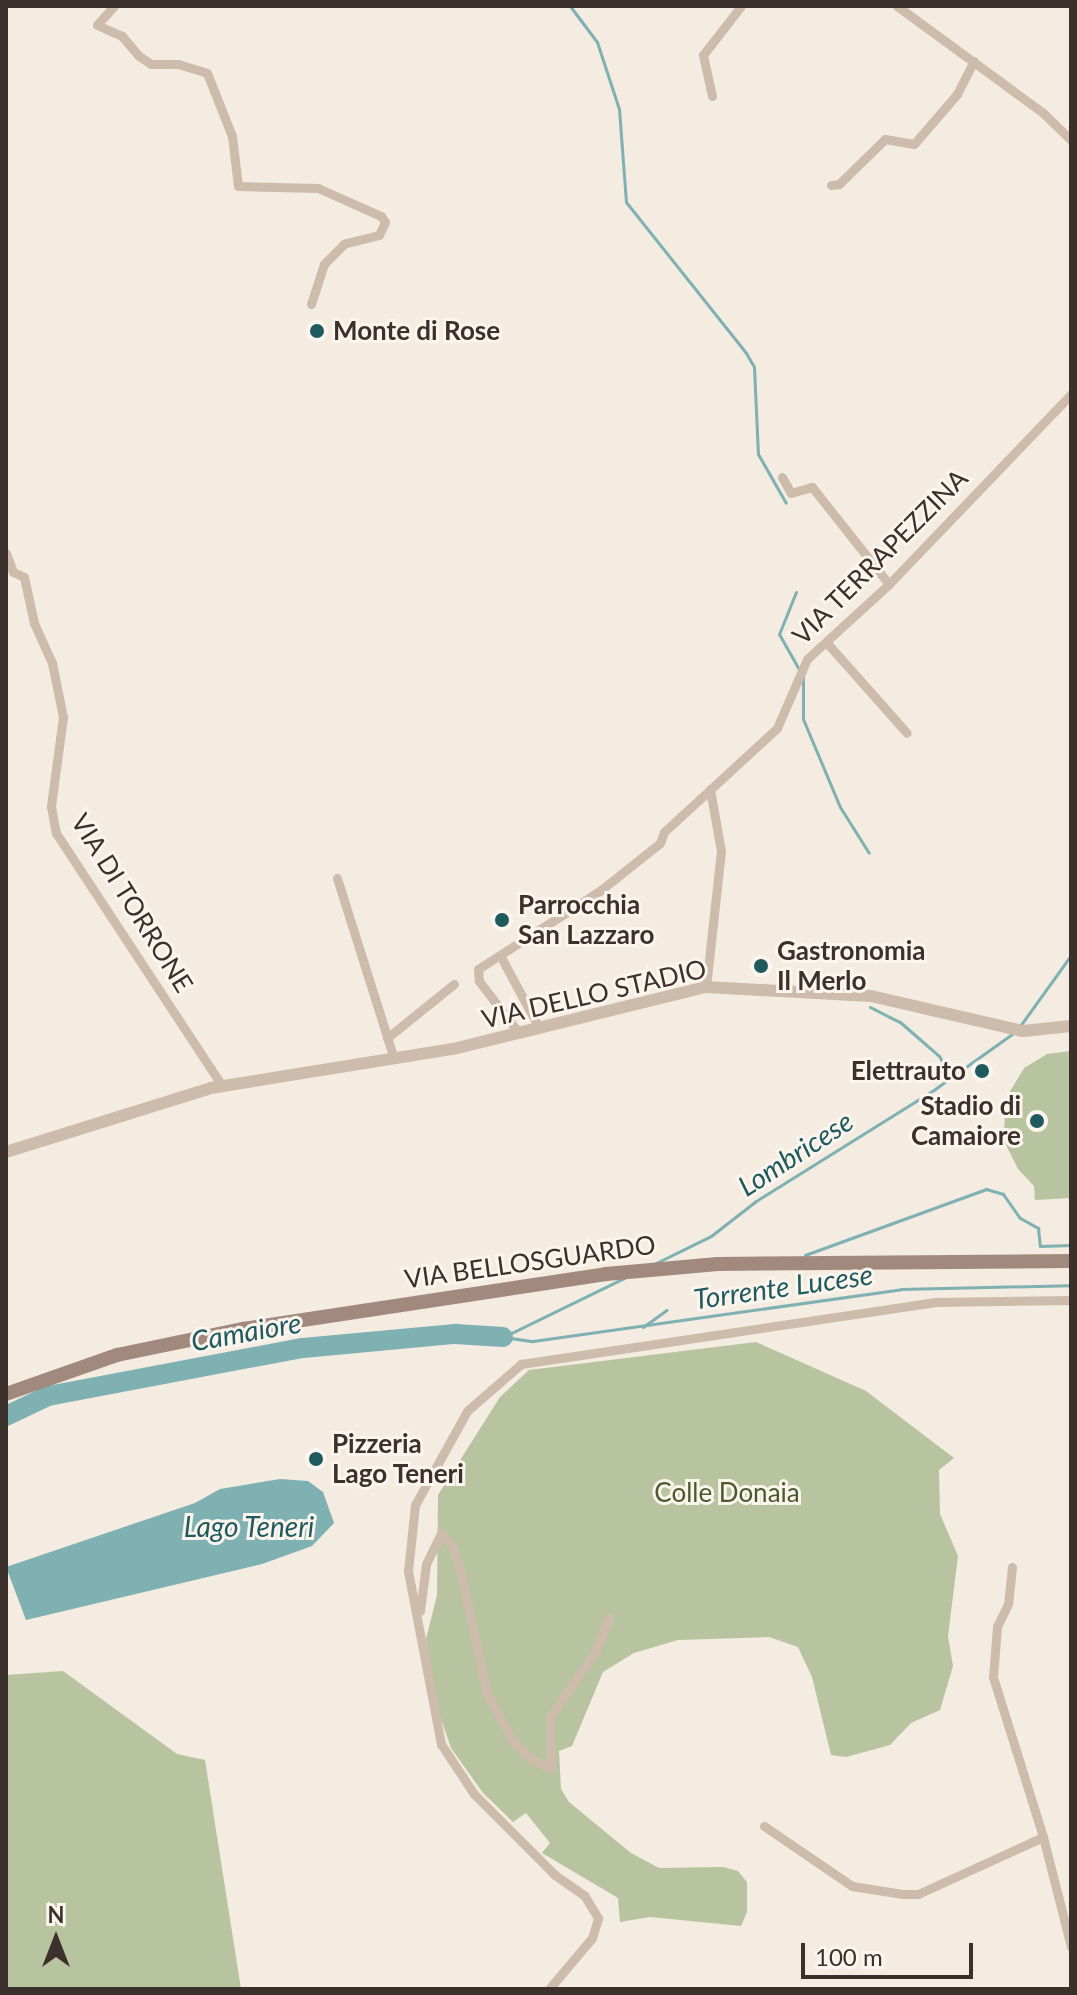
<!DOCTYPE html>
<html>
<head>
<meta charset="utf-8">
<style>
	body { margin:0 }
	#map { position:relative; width:1077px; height:1995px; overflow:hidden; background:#f4ebe1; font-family:Lato,sans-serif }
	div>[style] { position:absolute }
	.green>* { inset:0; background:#b8c4a0 }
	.water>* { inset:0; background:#7fb0b2 }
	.stream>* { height:3px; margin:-1.5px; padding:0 1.5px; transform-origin:1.5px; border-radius:1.5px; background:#7fb0b2 }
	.river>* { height:20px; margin:-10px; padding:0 10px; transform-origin:10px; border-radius:10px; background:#7fb0b2 }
	.minor>* { height:9px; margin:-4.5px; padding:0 4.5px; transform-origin:4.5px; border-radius:4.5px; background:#cdbbac }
	.tertiary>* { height:12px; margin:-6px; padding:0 6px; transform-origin:6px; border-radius:6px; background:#cdbbac }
	.secondary>* { height:14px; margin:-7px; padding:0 7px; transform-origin:7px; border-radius:7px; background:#a18a7d }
	.dots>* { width:22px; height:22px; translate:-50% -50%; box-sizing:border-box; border:4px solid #fbf5ee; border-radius:50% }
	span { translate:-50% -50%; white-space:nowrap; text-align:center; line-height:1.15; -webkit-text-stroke:6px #fbf5ee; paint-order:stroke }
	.poi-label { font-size:26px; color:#3b302b; font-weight:700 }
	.left { translate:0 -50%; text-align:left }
	.right { translate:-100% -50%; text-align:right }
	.street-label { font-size:26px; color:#3b302b }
	.park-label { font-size:26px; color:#4a5a2e }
	.water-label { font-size:28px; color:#1f5a5e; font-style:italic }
	.frame { position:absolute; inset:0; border:8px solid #3b302b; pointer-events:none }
	.north { position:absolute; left:16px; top:1899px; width:80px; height:80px; -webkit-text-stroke:6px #fbf5ee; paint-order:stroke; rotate:0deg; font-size:22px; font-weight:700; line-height:32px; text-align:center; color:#3b302b }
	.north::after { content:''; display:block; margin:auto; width:28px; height:36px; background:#3b302b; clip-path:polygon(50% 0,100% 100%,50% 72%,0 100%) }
	.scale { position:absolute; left:801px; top:1943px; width:172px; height:36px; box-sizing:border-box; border:4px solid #3b302b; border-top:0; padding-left:10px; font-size:24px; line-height:28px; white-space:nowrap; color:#3b302b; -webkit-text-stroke:6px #fbf5ee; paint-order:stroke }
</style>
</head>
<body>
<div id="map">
	<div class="green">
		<i style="clip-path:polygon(1071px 1051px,1071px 1198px,1035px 1200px,1034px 1186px,1018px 1169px,1004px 1141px,1005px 1100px,1024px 1068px,1047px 1054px)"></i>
		<i style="clip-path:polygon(756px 1342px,866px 1391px,954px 1458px,939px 1470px,940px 1514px,958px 1556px,948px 1636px,953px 1666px,940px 1710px,911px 1723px,890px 1745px,846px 1757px,831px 1755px,812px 1677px,798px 1647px,769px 1637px,678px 1640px,634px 1653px,603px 1672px,572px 1746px,559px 1751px,561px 1789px,569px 1802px,631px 1853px,659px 1868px,723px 1867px,738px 1871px,747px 1882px,747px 1912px,741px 1926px,650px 1917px,620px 1922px,618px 1898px,542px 1853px,550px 1843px,526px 1813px,513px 1822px,483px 1793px,451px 1748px,438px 1710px,426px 1639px,437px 1595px,438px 1495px,500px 1397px,529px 1370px)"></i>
		<i style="clip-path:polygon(63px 1671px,177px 1754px,205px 1760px,241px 1989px,6px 1989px,6px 1675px)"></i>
	</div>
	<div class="water">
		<i style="clip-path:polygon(280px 1479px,308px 1481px,323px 1492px,334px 1523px,312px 1546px,262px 1564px,26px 1620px,6px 1567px,195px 1503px,220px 1489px)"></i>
	</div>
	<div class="stream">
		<i style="left:570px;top:6px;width:45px;rotate:53.1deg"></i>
		<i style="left:597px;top:42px;width:71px;rotate:71.8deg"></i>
		<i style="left:619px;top:109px;width:93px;rotate:85.7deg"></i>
		<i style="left:626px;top:202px;width:193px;rotate:51.5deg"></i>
		<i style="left:746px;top:353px;width:16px;rotate:60deg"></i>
		<i style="left:754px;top:367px;width:87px;rotate:87.4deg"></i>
		<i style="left:758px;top:454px;width:56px;rotate:60.3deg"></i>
		<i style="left:796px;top:592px;width:45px;rotate:112deg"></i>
		<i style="left:779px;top:634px;width:43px;rotate:60.4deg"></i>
		<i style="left:803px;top:677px;width:42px;rotate:90deg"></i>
		<i style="left:803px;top:719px;width:95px;rotate:67.2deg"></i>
		<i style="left:840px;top:807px;width:54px;rotate:57.8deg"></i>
		<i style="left:870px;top:1007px;width:34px;rotate:27deg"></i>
		<i style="left:900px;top:1022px;width:52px;rotate:41.1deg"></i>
		<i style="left:939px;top:1056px;width:23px;rotate:59deg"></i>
		<i style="left:1020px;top:1026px;width:87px;rotate:-54.3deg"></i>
		<i style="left:805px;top:1255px;width:193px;rotate:-20deg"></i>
		<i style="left:986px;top:1189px;width:18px;rotate:16deg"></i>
		<i style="left:1003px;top:1194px;width:29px;rotate:55deg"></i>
		<i style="left:1020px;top:1218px;width:21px;rotate:29deg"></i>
		<i style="left:1038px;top:1228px;width:18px;rotate:84deg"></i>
		<i style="left:1040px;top:1246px;width:31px;rotate:-2deg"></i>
		<i style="left:656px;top:1263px;width:61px;rotate:-26.1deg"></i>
		<i style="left:711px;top:1236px;width:57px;rotate:-37.9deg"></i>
		<i style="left:756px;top:1201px;width:211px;rotate:-32deg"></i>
		<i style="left:935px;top:1089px;width:98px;rotate:-35.5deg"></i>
		<i style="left:643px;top:1327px;width:29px;rotate:-36deg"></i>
		<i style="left:503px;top:1337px;width:135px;rotate:-26deg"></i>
		<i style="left:503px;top:1337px;width:30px;rotate:8deg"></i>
		<i style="left:533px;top:1341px;width:372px;rotate:-8deg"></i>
		<i style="left:901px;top:1289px;width:170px;rotate:-1.3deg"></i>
	</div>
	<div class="river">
		<i style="left:6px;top:1416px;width:47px;rotate:-25.5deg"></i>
		<i style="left:48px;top:1396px;width:259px;rotate:-10.7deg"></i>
		<i style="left:303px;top:1348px;width:153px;rotate:-5.3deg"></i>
		<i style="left:455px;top:1334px;width:48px;rotate:3.6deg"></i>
	</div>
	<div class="minor">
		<i style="left:114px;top:6px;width:25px;rotate:132deg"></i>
		<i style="left:97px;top:25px;width:27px;rotate:24deg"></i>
		<i style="left:122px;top:36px;width:26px;rotate:50deg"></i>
		<i style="left:139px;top:56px;width:14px;rotate:34deg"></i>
		<i style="left:151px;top:64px;width:27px"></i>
		<i style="left:178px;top:64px;width:30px;rotate:17deg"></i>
		<i style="left:207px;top:73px;width:68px;rotate:68.4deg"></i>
		<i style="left:232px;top:136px;width:50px;rotate:83.2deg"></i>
		<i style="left:238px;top:186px;width:80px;rotate:1.4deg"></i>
		<i style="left:318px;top:188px;width:69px;rotate:24deg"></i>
		<i style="left:381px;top:216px;width:7px;rotate:56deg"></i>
		<i style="left:385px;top:222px;width:14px;rotate:115deg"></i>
		<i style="left:379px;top:235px;width:36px;rotate:166deg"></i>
		<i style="left:344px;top:244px;width:28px;rotate:135deg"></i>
		<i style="left:324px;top:264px;width:42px;rotate:108deg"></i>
		<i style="left:897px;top:6px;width:181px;rotate:36.2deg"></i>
		<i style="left:1043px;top:113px;width:39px;rotate:44deg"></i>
		<i style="left:712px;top:96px;width:42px;rotate:-102.4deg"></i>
		<i style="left:703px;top:55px;width:62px;rotate:-52.2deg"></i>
		<i style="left:831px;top:185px;width:8px;rotate:-7deg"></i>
		<i style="left:839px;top:184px;width:64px;rotate:-44.4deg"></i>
		<i style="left:885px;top:139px;width:29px;rotate:10deg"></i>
		<i style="left:914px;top:144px;width:66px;rotate:-49.3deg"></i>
		<i style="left:957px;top:94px;width:37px;rotate:-63deg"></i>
		<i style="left:782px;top:477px;width:18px;rotate:61deg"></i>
		<i style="left:791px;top:493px;width:22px;rotate:-16deg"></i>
		<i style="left:812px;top:487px;width:124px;rotate:51.6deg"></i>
		<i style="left:6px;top:553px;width:20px;rotate:70deg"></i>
		<i style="left:13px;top:572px;width:12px;rotate:24deg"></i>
		<i style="left:24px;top:577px;width:47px;rotate:77.7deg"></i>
		<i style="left:34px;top:623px;width:44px;rotate:65.8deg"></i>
		<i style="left:52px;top:663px;width:55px;rotate:78.5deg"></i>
		<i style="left:63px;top:717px;width:90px;rotate:97.7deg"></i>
		<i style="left:51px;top:806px;width:27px;rotate:80deg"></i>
		<i style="left:56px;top:833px;width:303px;rotate:56.7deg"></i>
		<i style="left:827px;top:643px;width:120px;rotate:48.4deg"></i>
		<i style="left:337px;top:878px;width:187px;rotate:72.5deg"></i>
		<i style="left:501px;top:957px;width:81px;rotate:61.8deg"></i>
		<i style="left:706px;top:987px;width:137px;rotate:-83.7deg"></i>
		<i style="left:721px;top:851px;width:63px;rotate:-100.1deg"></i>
		<i style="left:519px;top:1033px;width:66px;rotate:-127.6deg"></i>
		<i style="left:479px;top:981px;width:12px;rotate:-95deg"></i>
		<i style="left:478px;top:969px;width:146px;rotate:-32.7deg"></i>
		<i style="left:601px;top:890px;width:75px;rotate:-38.5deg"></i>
		<i style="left:660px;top:843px;width:12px;rotate:-70deg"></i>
		<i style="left:664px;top:832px;width:154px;rotate:-42.6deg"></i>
		<i style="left:777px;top:728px;width:75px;rotate:-66.5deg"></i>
		<i style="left:807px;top:659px;width:111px;rotate:-42.4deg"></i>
		<i style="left:889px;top:584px;width:263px;rotate:-46.2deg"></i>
		<i style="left:387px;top:1038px;width:86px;rotate:-38.9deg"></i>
		<i style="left:1012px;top:1567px;width:37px;rotate:96deg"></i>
		<i style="left:1008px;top:1604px;width:25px;rotate:116deg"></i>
		<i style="left:997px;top:1627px;width:50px;rotate:94.6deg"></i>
		<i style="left:993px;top:1677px;width:168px;rotate:72.6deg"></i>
		<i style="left:1043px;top:1837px;width:114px;rotate:75.7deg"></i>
		<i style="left:420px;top:1611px;width:47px;rotate:-82.7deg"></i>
		<i style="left:426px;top:1564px;width:34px;rotate:-64deg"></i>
		<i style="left:441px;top:1533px;width:17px;rotate:50deg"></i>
		<i style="left:452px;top:1546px;width:29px;rotate:72deg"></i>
		<i style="left:461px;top:1574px;width:122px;rotate:77.7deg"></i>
		<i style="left:487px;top:1693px;width:53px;rotate:62deg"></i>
		<i style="left:512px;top:1740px;width:28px;rotate:45deg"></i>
		<i style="left:532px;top:1760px;width:21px;rotate:23deg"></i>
		<i style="left:551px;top:1768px;width:51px;rotate:-91.1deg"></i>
		<i style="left:550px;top:1717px;width:79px;rotate:-55.3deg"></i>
		<i style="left:595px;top:1652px;width:37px;rotate:-68deg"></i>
		<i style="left:764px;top:1826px;width:107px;rotate:34.3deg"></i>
		<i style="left:852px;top:1886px;width:51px;rotate:9.1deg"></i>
		<i style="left:902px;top:1894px;width:16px"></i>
		<i style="left:918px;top:1894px;width:137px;rotate:-24.5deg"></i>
		<i style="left:549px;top:1989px;width:67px;rotate:-49.9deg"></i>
		<i style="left:592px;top:1938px;width:21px;rotate:-73deg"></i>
		<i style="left:598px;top:1918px;width:26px;rotate:-121deg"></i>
		<i style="left:585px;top:1896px;width:37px;rotate:-145deg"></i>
		<i style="left:555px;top:1875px;width:115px;rotate:-135deg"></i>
		<i style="left:474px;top:1794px;width:60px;rotate:-123.4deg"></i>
		<i style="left:441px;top:1744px;width:176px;rotate:-100.8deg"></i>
		<i style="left:408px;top:1571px;width:66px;rotate:-83.9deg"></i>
		<i style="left:415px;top:1505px;width:107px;rotate:-61deg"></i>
		<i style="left:467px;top:1411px;width:72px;rotate:-41deg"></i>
		<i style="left:521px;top:1364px;width:421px;rotate:-8.5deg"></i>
		<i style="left:937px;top:1302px;width:134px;rotate:-0.9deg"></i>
	</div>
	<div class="tertiary">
		<i style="left:6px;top:1152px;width:215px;rotate:-17.3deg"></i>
		<i style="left:211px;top:1088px;width:245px;rotate:-9.2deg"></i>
		<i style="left:453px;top:1049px;width:260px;rotate:-13.8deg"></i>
		<i style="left:706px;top:987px;width:165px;rotate:3.1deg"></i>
		<i style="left:871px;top:996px;width:156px;rotate:13deg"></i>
		<i style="left:1023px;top:1031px;width:48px;rotate:-5.9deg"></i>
	</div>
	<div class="secondary">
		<i style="left:6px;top:1394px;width:118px;rotate:-19.4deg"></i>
		<i style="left:117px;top:1355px;width:129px;rotate:-11.7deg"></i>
		<i style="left:243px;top:1329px;width:367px;rotate:-8.6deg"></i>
		<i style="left:606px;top:1274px;width:112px;rotate:-5.1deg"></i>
		<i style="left:718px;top:1264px;width:353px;rotate:-0.5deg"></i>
	</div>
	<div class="dots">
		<i style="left:317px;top:331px;background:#1f5a5e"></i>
		<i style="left:502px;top:920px;background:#1f5a5e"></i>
		<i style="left:761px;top:966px;background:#1f5a5e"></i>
		<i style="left:982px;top:1071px;background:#1f5a5e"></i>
		<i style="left:1037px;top:1121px;background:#1f5a5e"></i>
		<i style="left:316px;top:1459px;background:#1f5a5e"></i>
	</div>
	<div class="poi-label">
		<span class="left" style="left:333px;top:331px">Monte di Rose</span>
		<span class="left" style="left:518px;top:920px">Parrocchia<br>San Lazzaro</span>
		<span class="left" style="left:777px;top:966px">Gastronomia<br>Il Merlo</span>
		<span class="right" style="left:966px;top:1071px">Elettrauto</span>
		<span class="right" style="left:1021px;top:1121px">Stadio di<br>Camaiore</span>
		<span class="left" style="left:332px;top:1459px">Pizzeria<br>Lago Teneri</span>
	</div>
	<div class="street-label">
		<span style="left:880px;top:557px;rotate:-45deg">VIA TERRAPEZZINA</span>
		<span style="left:132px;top:903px;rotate:58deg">VIA DI TORRONE</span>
		<span style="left:594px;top:994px;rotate:-13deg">VIA DELLO STADIO</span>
		<span style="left:530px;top:1262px;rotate:-8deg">VIA BELLOSGUARDO</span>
	</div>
	<div class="park-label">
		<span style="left:727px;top:1493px">Colle Donaia</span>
	</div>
	<div class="water-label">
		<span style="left:795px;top:1153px;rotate:-33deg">Lombricese</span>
		<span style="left:783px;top:1286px;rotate:-8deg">Torrente Lucese</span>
		<span style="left:246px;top:1331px;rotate:-10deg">Camaiore</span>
		<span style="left:249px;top:1526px">Lago Teneri</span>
	</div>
	<div class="frame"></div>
	<div class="north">N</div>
	<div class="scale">100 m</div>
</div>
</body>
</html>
